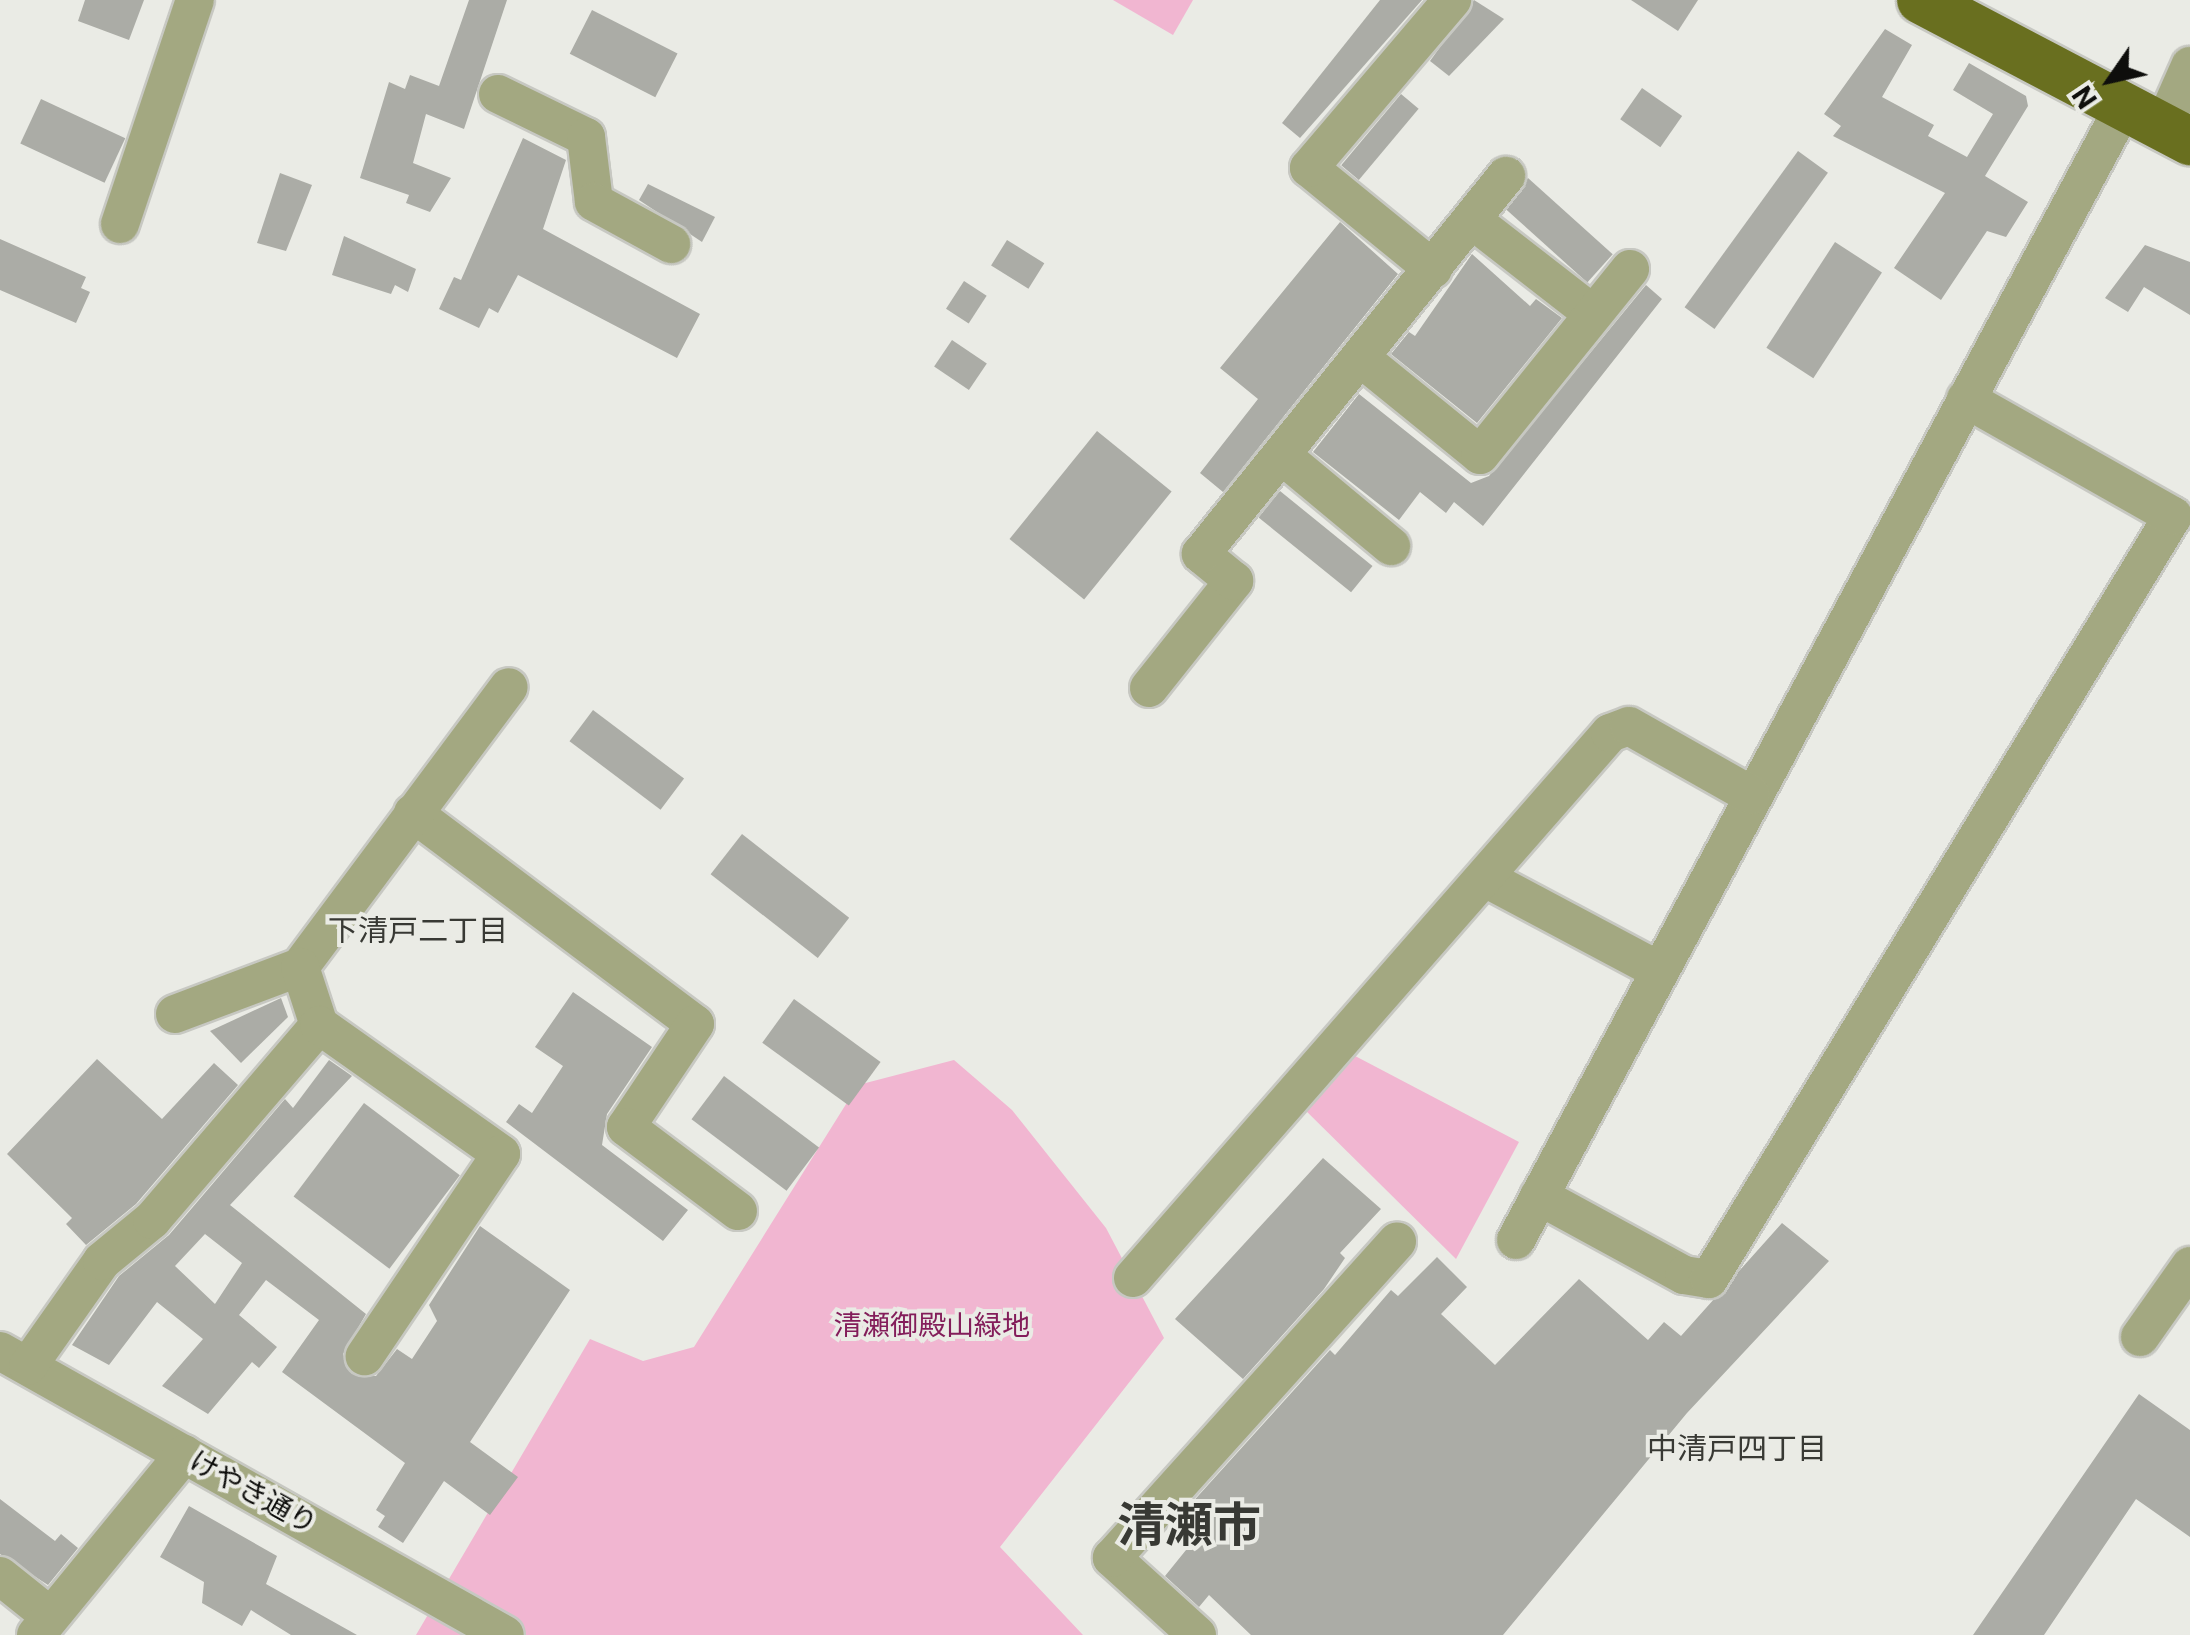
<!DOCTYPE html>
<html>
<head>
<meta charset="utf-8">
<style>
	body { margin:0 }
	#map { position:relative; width:2190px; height:1635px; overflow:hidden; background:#eaebe5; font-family:Roboto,"Noto Sans JP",sans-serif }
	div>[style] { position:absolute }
	.green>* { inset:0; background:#f1b6d1 }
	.building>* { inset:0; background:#abaca6; transform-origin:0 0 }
	.roads { filter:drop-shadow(2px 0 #c7c8c2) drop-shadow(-2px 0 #c7c8c2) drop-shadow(0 2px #c7c8c2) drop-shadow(0 -2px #c7c8c2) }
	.minor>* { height:38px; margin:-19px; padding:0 19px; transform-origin:19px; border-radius:19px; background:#a3a881 }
	.major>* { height:48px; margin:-24px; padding:0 24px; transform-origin:24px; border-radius:24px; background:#696f1f }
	span { translate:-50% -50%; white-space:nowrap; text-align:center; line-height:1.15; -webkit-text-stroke:8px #eaebe5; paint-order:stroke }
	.park-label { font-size:28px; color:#831d5a }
	.street-label { font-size:28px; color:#0e0e0c }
	.neighbourhood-label { font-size:30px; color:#383934 }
	.town-label { font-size:48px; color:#383934; font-weight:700 }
	.north { position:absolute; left:2060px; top:30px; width:100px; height:100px; -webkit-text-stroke:8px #eaebe5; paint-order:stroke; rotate:236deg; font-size:28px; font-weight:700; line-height:40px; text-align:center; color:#0e0e0c }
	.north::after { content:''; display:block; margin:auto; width:35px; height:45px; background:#0e0e0c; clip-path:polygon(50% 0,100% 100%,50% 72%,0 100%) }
</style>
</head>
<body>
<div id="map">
	<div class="green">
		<i style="clip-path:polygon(1113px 0,1193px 0,1173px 35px)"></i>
		<i style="clip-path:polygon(1338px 1047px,1519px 1142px,1456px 1259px,1295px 1100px)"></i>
		<i style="clip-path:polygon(954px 1060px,1012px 1110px,1106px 1228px,1164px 1338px,1000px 1547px,1083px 1635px,416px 1635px,590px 1339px,643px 1361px,694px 1347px,858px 1085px)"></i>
	</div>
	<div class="building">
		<i style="clip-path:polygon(85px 0,144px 0,129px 40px,78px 21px)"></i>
		<i style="clip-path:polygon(469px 0,507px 0,464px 129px,426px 114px,413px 163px,451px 178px,430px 212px,406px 203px,409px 195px,360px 178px,389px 82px,405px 89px,410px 75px,439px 86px)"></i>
		<i style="clip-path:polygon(1380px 0,1422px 0,1300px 138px,1282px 123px)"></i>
		<i style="clip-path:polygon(1474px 0,1504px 19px,1449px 76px,1430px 61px)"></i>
		<i style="clip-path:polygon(1631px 0,1698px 0,1678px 31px)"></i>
		<i style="left:592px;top:10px;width:96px;height:49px;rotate:27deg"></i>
		<i style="clip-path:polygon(1885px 29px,1912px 45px,1882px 97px,1934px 125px,1928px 136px,1967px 157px,1993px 114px,1953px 90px,1969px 63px,2026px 96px,2028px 106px,1985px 176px,2028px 202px,2006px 237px,1987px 231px,1941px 300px,1894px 268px,1945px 193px,1833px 136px,1841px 126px,1824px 114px)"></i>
		<i style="left:1642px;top:88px;width:49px;height:38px;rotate:35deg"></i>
		<i style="left:1401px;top:94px;width:23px;height:93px;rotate:40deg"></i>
		<i style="left:41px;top:99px;width:93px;height:49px;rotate:25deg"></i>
		<i style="clip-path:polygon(523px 138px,566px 160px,543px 229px,700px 314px,677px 358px,518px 275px,498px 313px,489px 308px,479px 328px,439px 309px,454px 277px,461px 280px)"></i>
		<i style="left:1798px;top:151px;width:37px;height:193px;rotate:36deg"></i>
		<i style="clip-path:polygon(280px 173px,312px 185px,286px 251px,257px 243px)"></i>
		<i style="left:1528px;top:178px;width:114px;height:38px;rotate:42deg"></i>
		<i style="clip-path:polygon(648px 184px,715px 217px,702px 242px,639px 200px)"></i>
		<i style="clip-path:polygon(1340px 222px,1398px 274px,1223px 492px,1200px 473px,1258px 399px,1220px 368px)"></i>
		<i style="clip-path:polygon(344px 236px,416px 269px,408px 292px,395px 285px,391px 294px,332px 275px)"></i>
		<i style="clip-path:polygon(0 239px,86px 277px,81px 288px,90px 292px,76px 323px,0 290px)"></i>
		<i style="left:1007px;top:240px;width:44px;height:30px;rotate:32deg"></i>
		<i style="left:1835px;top:242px;width:56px;height:126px;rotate:33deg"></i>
		<i style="clip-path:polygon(2145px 245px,2190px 262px,2190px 315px,2144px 287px,2128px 312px,2105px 298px)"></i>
		<i style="clip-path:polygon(1472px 254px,1530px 306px,1536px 299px,1562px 318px,1477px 423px,1391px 354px,1409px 332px,1415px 336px)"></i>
		<i style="left:964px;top:281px;width:27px;height:33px;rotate:33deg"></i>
		<i style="clip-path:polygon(1646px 285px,1662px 299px,1483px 526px,1454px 502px,1446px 513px,1420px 492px,1399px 520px,1313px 452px,1359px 394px,1471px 483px,1489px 476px)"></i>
		<i style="left:952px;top:340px;width:42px;height:32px;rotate:34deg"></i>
		<i style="left:1097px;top:431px;width:96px;height:139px;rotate:39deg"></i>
		<i style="left:1280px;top:491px;width:119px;height:34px;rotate:39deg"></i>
		<i style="left:593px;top:710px;width:114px;height:39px;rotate:37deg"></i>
		<i style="left:742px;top:834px;width:136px;height:51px;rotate:38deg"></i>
		<i style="clip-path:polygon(573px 992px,652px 1047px,607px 1114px,602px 1145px,688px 1210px,663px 1241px,506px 1122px,519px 1104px,532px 1113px,563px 1066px,535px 1047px)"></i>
		<i style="clip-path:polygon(281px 998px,288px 1017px,241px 1063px,210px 1031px)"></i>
		<i style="left:794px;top:999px;width:107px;height:54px;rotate:36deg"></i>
		<i style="clip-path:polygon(97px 1059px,162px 1119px,214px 1063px,238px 1085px,136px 1204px,86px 1245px,66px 1224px,72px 1218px,7px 1154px)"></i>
		<i style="clip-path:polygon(evenodd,329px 1060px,352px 1076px,230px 1205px,366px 1314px,343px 1354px,352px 1374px,376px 1376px,397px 1349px,412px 1359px,437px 1321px,429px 1305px,480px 1226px,570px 1290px,470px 1442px,518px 1477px,490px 1515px,444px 1481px,403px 1543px,378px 1527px,385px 1516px,376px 1510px,405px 1463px,282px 1372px,319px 1320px,266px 1280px,239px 1315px,277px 1347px,259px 1368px,252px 1362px,208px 1414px,162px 1386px,203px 1339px,157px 1302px,109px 1365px,72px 1345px,119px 1276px,169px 1235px,285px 1099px,293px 1108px,329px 1060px,205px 1234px,242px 1263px,215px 1304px,175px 1266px,205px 1234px)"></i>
		<i style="left:724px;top:1076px;width:119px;height:54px;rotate:37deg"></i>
		<i style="left:364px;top:1103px;width:120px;height:117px;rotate:37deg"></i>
		<i style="clip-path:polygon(1323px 1158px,1381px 1209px,1340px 1253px,1345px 1258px,1324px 1289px,1243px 1379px,1175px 1319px)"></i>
		<i style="clip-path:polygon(1782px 1223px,1829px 1261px,1687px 1413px,1503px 1635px,1251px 1635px,1209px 1595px,1199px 1607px,1165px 1576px,1203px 1529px,1189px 1506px,1330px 1350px,1335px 1355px,1391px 1290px,1398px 1296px,1437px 1257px,1467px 1287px,1441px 1314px,1495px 1365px,1579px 1279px,1648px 1340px,1664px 1322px,1681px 1336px)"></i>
		<i style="clip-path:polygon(2139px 1394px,2190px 1430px,2190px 1537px,2136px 1499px,2044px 1635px,1973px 1635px)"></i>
		<i style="clip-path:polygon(0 1499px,55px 1541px,61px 1534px,78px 1548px,48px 1585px,0 1554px)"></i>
		<i style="clip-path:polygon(189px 1506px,277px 1556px,266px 1584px,357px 1635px,291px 1635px,251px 1610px,242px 1626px,202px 1603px,204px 1582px,160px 1557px)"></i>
	</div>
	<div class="roads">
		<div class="minor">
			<i style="left:498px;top:94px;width:98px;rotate:26deg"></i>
			<i style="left:586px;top:137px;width:65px;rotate:83deg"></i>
			<i style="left:594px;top:202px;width:88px;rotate:28.6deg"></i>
			<i style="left:2163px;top:127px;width:67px;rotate:-66.1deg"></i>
			<i style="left:1472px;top:220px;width:153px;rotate:37.8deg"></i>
			<i style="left:120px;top:224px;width:236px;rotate:-71.5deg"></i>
			<i style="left:1433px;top:269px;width:160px;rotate:-140.8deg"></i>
			<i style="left:1309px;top:168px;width:221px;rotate:-49.6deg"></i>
			<i style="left:1362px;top:359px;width:152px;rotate:39.1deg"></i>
			<i style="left:1480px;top:455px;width:239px;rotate:-51.1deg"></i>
			<i style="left:1285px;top:458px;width:138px;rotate:39.7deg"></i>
			<i style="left:1149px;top:688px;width:137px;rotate:-51.5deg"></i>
			<i style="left:1234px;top:581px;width:43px;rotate:-140.7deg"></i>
			<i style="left:1201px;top:554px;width:486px;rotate:-51.1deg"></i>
			<i style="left:413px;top:813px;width:352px;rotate:36.8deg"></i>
			<i style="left:695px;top:1024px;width:124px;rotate:123.8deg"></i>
			<i style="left:626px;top:1127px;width:140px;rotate:36.9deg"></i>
			<i style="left:1485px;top:878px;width:196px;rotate:28deg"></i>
			<i style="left:300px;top:967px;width:349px;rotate:-53.3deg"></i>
			<i style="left:175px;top:1014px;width:134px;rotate:-20.6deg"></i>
			<i style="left:300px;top:967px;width:61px;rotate:71.9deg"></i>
			<i style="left:1539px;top:1196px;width:165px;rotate:28.6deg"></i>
			<i style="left:1684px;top:1275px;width:25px;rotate:9deg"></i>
			<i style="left:1709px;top:1279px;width:893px;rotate:-58.7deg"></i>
			<i style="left:2173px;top:516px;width:238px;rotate:-150.5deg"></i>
			<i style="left:1516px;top:1240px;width:1287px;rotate:-61.8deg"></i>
			<i style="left:1133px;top:1278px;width:724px;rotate:-48.81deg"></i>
			<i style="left:1610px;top:733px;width:20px;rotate:-20deg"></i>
			<i style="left:1629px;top:726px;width:140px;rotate:29.5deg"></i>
			<i style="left:2140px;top:1337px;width:87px;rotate:-54.8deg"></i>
			<i style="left:0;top:1351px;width:579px;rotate:29.35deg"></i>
			<i style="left:28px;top:1366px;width:128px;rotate:-54.8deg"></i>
			<i style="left:102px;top:1261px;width:65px;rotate:-39.4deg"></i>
			<i style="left:152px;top:1220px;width:257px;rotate:-49.4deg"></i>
			<i style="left:319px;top:1025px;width:223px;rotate:35.3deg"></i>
			<i style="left:501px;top:1154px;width:244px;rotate:124deg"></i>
			<i style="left:0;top:1576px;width:64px;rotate:38.7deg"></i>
			<i style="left:36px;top:1635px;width:234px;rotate:-50.7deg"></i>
			<i style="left:1197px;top:1635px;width:115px;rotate:-137.8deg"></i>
			<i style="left:1112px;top:1558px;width:426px;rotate:-48deg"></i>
		</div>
		<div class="major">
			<i style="left:1921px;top:0;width:304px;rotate:27.7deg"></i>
		</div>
	</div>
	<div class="park-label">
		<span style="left:932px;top:1326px">清瀬御殿山緑地</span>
	</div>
	<div class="street-label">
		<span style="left:253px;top:1493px;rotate:29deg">けやき通り</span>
	</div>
	<div class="neighbourhood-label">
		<span style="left:418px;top:931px">下清戸二丁目</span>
		<span style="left:1737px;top:1449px">中清戸四丁目</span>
	</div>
	<div class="town-label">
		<span style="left:1189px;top:1526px">清瀬市</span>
	</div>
	<div class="north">N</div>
</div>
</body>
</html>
